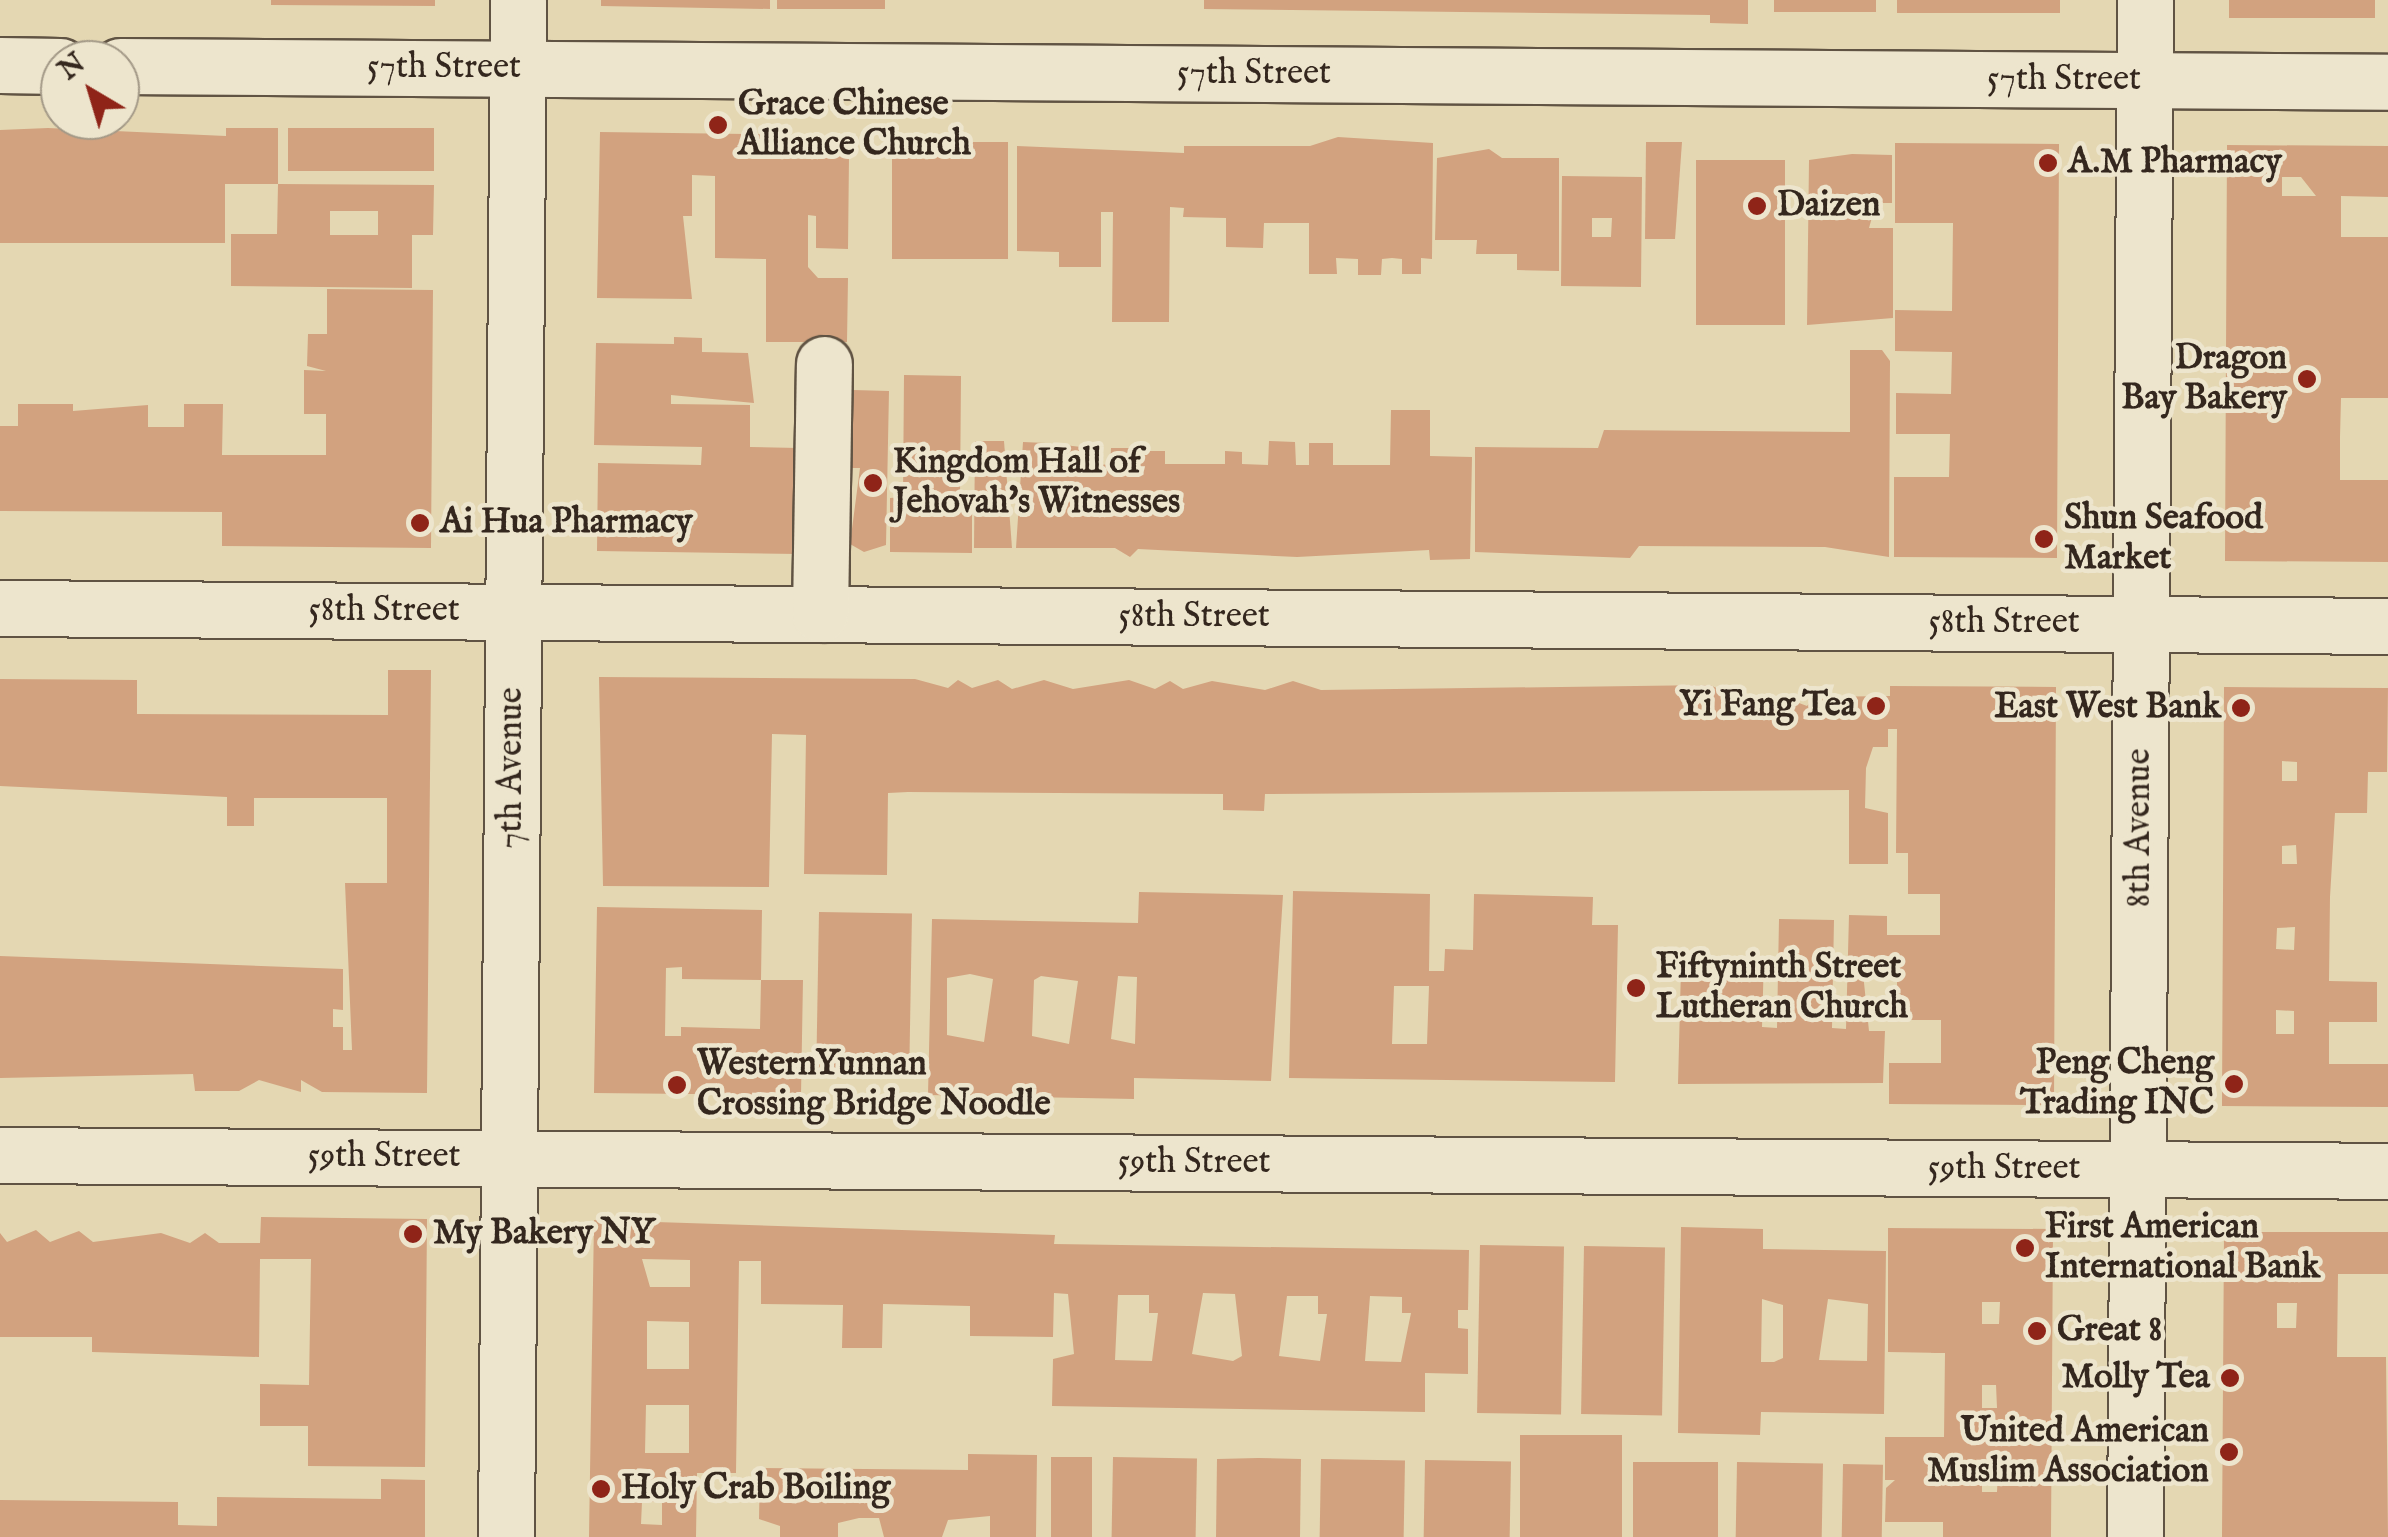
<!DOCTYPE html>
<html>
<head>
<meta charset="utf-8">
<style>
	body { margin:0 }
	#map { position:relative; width:2388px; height:1537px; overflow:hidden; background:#e4d7b2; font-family:"IM FELL English",serif }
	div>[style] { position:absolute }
	.building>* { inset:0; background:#d2a27f; transform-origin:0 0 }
	.roads { filter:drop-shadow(2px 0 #605343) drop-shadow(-2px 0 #605343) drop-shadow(0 2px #605343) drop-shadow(0 -2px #605343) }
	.minor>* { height:55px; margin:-27.5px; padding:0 27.5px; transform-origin:27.5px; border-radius:27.5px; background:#ede5cd }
	.dots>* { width:28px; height:28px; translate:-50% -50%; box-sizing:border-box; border:5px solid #ede5cd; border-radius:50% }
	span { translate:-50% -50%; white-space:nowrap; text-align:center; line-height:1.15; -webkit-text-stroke:9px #ede5cd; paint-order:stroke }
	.street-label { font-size:35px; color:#34271e }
	.poi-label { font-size:35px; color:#34271e; font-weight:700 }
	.left { translate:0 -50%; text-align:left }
	.right { translate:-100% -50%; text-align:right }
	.north { position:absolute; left:40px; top:40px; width:100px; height:100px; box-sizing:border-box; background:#ede5cd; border:2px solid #a39987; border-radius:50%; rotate:322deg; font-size:28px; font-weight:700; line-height:40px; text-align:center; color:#34271e }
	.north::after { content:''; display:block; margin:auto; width:35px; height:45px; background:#8f2418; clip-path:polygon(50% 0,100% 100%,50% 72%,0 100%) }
</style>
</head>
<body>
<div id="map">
	<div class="building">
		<i style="clip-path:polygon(271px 0,435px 0,435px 6px,271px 5px)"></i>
		<i style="clip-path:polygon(601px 0,770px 0,770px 9px,601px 6px)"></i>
		<i style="left:777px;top:0;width:108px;height:9px"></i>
		<i style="clip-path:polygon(1204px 0,1748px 0,1748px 24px,1710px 23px,1710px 15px,1204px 9px)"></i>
		<i style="left:1774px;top:0;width:102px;height:12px"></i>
		<i style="left:1897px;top:0;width:163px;height:13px"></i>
		<i style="left:2229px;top:0;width:146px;height:18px"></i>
		<i style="clip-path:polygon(evenodd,48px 128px,226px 136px,226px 128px,278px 128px,278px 184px,434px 185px,433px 235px,412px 235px,412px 288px,231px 286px,231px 234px,277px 234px,278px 184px,225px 184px,225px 243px,0 243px,0 130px,48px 128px,330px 211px,378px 211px,378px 235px,330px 235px,330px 211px)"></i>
		<i style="left:288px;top:128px;width:146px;height:43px"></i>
		<i style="clip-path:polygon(600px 132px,809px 135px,808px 156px,849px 156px,848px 249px,816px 248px,816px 216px,808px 215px,808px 267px,818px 278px,848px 278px,847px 342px,766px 342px,766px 259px,715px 258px,715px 176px,692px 175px,692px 216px,683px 216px,692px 299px,597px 298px)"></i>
		<i style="clip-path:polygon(1338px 137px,1433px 143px,1432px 259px,1421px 258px,1421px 274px,1402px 274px,1402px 259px,1392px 258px,1382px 259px,1381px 275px,1358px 275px,1358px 259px,1336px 258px,1337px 274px,1309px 274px,1309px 223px,1264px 223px,1263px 248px,1226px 247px,1226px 218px,1183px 217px,1184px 208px,1170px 207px,1169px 322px,1112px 322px,1113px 212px,1101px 212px,1101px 267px,1059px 267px,1059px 252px,1017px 251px,1017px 146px,1184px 153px,1184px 146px,1310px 146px)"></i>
		<i style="left:892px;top:142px;width:116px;height:117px"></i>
		<i style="clip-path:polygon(1646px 142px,1682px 142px,1675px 239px,1645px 239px)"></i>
		<i style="clip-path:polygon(1895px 143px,2059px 144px,2057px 558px,1894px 557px,1894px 477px,1949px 477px,1950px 434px,1896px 434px,1896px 393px,1951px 394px,1952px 352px,1895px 351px,1895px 310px,1952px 311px,1953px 223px,1895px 223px)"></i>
		<i style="clip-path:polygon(evenodd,2227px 145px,2388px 146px,2388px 197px,2341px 196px,2341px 237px,2388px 237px,2388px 398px,2341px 398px,2340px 437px,2340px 480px,2388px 480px,2388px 562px,2225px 561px,2227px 145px,2282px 177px,2301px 177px,2316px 196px,2282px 196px,2282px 177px)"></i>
		<i style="clip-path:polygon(1489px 149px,1502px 158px,1559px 158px,1559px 271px,1517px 270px,1517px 254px,1476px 254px,1477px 240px,1435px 240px,1437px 158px)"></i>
		<i style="clip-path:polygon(1852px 154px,1892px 155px,1892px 203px,1876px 203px,1869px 228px,1893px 228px,1893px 318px,1807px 325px,1809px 160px)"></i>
		<i style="left:1696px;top:160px;width:89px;height:165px"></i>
		<i style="clip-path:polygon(evenodd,1562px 176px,1642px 177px,1641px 287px,1561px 286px,1562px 176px,1592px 218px,1612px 218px,1611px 237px,1592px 237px,1592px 218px)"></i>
		<i style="clip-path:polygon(327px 289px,433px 290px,431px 548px,222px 546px,222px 512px,0 511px,0 426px,18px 426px,18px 404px,73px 404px,73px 411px,148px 405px,148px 427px,184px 427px,184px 404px,223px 404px,222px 455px,326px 455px,326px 414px,304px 414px,304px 370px,326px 371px,307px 366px,308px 334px,327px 334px)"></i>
		<i style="clip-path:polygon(674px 337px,702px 338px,702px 352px,748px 353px,754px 403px,671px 395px,671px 404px,750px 405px,750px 447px,798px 448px,797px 554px,597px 551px,598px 463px,701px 465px,702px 447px,594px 445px,596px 343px,674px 344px)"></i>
		<i style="clip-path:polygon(1850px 350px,1882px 350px,1890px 361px,1889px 557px,1825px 547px,1639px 546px,1630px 558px,1475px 552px,1475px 447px,1598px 448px,1604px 430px,1850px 432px)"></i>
		<i style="clip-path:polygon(904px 375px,961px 376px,960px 498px,972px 498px,972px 553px,890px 552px,890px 498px,903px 497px)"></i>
		<i style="clip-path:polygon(853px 390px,889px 391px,886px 545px,864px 552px,850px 544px,860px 468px,852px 468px)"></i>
		<i style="clip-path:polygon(1391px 410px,1430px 410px,1430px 456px,1472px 457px,1470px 559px,1430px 560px,1429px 550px,1297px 557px,1138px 549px,1130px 557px,1115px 548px,1016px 548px,1023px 442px,1046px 443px,1046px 464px,1056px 464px,1056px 444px,1098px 449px,1097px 464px,1110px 465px,1111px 448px,1139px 448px,1139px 464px,1145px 451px,1165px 451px,1165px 464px,1225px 464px,1225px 451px,1242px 452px,1242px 464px,1268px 465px,1269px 441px,1295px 442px,1296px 465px,1309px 465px,1309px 443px,1333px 443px,1333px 465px,1390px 465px)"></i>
		<i style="clip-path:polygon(975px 441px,1004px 441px,1012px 548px,974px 548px)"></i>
		<i style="clip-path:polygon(388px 670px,431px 670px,427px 1093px,322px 1092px,301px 1080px,301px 1092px,259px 1080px,239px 1091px,195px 1091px,193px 1074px,0 1078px,0 956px,343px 969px,343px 1010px,333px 1009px,333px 1027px,343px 1027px,343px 1050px,352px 1050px,345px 883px,387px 883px,387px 798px,254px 798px,254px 826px,227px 826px,227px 797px,0 786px,0 679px,137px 680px,137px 714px,388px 715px)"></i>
		<i style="clip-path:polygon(599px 677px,915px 679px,948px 688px,958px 680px,972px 688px,998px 680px,1012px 689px,1044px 680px,1073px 689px,1129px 680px,1155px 689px,1170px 681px,1183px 689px,1212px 681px,1265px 690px,1293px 681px,1321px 690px,1710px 685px,1723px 691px,1723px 704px,1783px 697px,1807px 706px,1814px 697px,1890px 696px,1890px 686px,2056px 687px,2054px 1105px,1889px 1104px,1889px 1063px,1941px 1063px,1941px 1020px,1897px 1020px,1897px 978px,1887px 978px,1887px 967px,1863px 973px,1869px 1031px,1885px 1031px,1883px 1083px,1678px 1084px,1681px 968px,1764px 957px,1762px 1027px,1777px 1028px,1779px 919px,1834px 920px,1832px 1028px,1846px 1029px,1849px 915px,1887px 916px,1887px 935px,1940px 935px,1940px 894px,1908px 894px,1908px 853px,1896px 853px,1897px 729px,1888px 729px,1888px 747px,1873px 747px,1866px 768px,1865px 808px,1888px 813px,1888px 864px,1849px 864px,1849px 790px,1265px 794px,1264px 811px,1223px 810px,1223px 794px,908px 792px,888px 793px,887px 875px,804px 874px,806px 735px,772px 734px,769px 887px,603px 886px)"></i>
		<i style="clip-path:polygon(evenodd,2224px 687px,2388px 688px,2387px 772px,2368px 772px,2367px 813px,2335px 813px,2330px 897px,2329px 981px,2377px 982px,2377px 1022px,2329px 1022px,2329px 1064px,2388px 1064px,2388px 1107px,2222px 1106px,2224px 687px,2282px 761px,2297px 762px,2297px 781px,2282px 781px,2282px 761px,2224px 687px,2296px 845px,2297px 864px,2282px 864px,2282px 846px,2296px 845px,2224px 687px,2295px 927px,2294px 950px,2276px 949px,2277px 928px,2295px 927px,2224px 687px,2276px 1010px,2294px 1011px,2294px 1034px,2276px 1034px,2276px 1010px)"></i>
		<i style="clip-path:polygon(evenodd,1293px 891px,1430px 894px,1429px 971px,1444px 971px,1445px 949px,1473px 950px,1474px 894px,1593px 897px,1592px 925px,1618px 925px,1615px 1082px,1289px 1078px,1293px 891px,1394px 986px,1429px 986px,1427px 1044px,1392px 1044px,1394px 986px)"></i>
		<i style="clip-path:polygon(evenodd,1139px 892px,1283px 895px,1271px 1081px,1134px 1078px,1134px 1099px,928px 1095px,932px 919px,1138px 923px,1139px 892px,970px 974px,993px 979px,984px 1042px,947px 1035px,947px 978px,970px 974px,1139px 892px,1041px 976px,1078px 981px,1069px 1044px,1032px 1036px,1034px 980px,1041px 976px,1139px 892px,1118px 976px,1137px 977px,1135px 1044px,1111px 1039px,1118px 976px)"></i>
		<i style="clip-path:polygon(597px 907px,762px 910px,761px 980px,682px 979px,682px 967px,666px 968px,665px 1036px,681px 1036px,681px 1027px,760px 1029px,761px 980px,803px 980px,801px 1095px,594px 1093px)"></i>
		<i style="left:819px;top:912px;width:93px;height:163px;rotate:1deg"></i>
		<i style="clip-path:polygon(261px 1217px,427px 1219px,425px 1467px,308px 1466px,308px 1426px,260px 1426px,260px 1384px,309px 1385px,311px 1259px,260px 1259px,259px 1357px,92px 1352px,92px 1337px,0 1337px,0 1233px,7px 1242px,36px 1230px,50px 1242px,79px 1231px,93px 1242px,161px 1233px,190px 1243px,205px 1233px,219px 1243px,260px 1243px)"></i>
		<i style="clip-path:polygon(evenodd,594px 1220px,1055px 1235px,1054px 1244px,1469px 1250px,1468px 1310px,1458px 1310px,1458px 1328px,1468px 1329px,1468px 1374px,1425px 1373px,1425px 1412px,1052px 1406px,1053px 1359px,1074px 1354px,1068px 1294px,1054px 1293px,1053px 1337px,970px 1336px,970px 1306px,883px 1304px,882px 1348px,842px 1348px,843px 1305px,761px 1304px,761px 1261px,739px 1261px,736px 1473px,697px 1473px,696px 1537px,589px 1537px,594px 1220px,642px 1259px,690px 1260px,690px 1287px,650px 1287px,642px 1259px,594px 1220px,1203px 1293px,1235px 1294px,1242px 1356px,1233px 1361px,1192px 1354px,1203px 1293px,594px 1220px,1118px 1295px,1149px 1295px,1149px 1313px,1158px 1313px,1152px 1361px,1115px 1360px,1118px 1295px,594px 1220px,1287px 1296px,1318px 1296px,1318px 1314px,1327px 1314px,1320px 1361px,1279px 1356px,1287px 1296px,594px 1220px,1370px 1296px,1402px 1297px,1402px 1313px,1411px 1313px,1401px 1362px,1365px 1361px,1370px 1296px,594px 1220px,647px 1321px,689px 1322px,689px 1369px,647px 1369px,647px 1321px,594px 1220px,646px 1405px,689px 1405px,689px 1453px,645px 1453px,646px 1405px,594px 1220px,642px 1502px,662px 1502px,662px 1525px,641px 1524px,642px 1502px)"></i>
		<i style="clip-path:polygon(evenodd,1681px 1227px,1763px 1229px,1763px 1249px,1886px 1251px,1884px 1414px,1761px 1412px,1760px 1435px,1678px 1433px,1681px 1227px,1762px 1299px,1783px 1305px,1783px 1358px,1774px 1362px,1761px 1362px,1762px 1299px,1681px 1227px,1828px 1299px,1868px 1304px,1867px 1361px,1819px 1360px,1828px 1299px)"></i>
		<i style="clip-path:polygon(evenodd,1888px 1228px,2053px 1229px,2051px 1537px,1943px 1537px,1943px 1522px,1885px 1522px,1886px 1488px,1895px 1480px,1885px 1480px,1885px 1437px,1944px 1437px,1945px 1353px,1888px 1352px,1888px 1228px,1982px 1302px,2000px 1302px,1999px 1324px,1982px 1324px,1982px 1302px,1888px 1228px,1982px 1385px,1996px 1385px,1997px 1408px,1982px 1408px,1982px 1385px,1888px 1228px,1982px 1470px,1998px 1470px,1997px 1492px,1982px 1492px,1982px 1470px)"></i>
		<i style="clip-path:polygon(evenodd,2224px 1232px,2388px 1232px,2388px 1274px,2338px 1274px,2337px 1357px,2386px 1357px,2388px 1537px,2222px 1537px,2224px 1232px,2277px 1303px,2297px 1303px,2296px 1328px,2277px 1328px,2277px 1303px)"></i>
		<i style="left:1480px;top:1245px;width:84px;height:168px;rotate:1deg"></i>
		<i style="left:1584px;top:1246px;width:81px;height:168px;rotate:1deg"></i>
		<i style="left:1520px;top:1435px;width:102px;height:102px"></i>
		<i style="clip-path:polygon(968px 1454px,1037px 1455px,1036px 1537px,990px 1537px,990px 1516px,948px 1520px,942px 1537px,884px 1537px,879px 1518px,859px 1518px,838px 1523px,838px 1537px,780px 1537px,780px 1526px,759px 1519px,760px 1468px,968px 1470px)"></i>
		<i style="left:1051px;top:1457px;width:41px;height:80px"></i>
		<i style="left:1113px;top:1457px;width:84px;height:80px;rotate:1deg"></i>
		<i style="clip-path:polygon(1258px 1458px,1301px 1459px,1300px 1537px,1216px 1537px,1217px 1459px)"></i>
		<i style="left:1321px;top:1459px;width:84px;height:78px;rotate:1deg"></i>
		<i style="left:1425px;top:1460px;width:86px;height:77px;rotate:1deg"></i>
		<i style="left:1633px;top:1462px;width:85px;height:75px"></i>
		<i style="left:1737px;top:1462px;width:86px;height:75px;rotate:1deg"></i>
		<i style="left:1843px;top:1464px;width:40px;height:73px;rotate:1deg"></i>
		<i style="clip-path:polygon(381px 1479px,425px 1480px,425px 1537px,0 1537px,0 1500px,178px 1502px,178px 1525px,217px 1526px,217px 1497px,381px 1499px)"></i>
	</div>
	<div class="roads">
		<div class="minor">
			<i style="left:0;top:65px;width:60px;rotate:1deg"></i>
			<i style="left:120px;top:66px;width:2268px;rotate:0.4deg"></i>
			<i style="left:0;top:608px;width:2388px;rotate:0.43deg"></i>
			<i style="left:820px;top:614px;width:250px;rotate:-89.1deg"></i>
			<i style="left:0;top:1155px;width:2388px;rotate:0.38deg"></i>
			<i style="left:506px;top:1537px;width:1537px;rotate:-89.55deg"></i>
			<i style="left:2135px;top:1537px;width:1537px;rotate:-89.63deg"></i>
		</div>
	</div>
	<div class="dots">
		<i style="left:718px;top:125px;background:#8f2418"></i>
		<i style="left:2048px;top:163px;background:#8f2418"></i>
		<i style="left:1757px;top:206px;background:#8f2418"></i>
		<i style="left:2307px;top:379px;background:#8f2418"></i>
		<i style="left:873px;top:483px;background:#8f2418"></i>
		<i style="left:420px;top:523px;background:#8f2418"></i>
		<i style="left:2044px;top:539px;background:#8f2418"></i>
		<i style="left:1876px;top:706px;background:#8f2418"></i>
		<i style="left:2241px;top:708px;background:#8f2418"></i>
		<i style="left:1636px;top:988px;background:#8f2418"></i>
		<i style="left:2234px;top:1084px;background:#8f2418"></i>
		<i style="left:677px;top:1085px;background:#8f2418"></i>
		<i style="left:413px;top:1234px;background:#8f2418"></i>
		<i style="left:2025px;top:1248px;background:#8f2418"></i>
		<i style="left:2037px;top:1331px;background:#8f2418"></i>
		<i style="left:2230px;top:1378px;background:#8f2418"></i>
		<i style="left:2229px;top:1452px;background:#8f2418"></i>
		<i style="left:601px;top:1489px;background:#8f2418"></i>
	</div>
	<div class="street-label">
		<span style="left:444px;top:68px">57th Street</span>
		<span style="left:1254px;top:74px">57th Street</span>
		<span style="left:2064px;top:80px">57th Street</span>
		<span style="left:384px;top:611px">58th Street</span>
		<span style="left:1194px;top:617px">58th Street</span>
		<span style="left:2004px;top:623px">58th Street</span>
		<span style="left:512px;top:768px;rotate:-90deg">7th Avenue</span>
		<span style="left:2140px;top:828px;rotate:-90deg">8th Avenue</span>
		<span style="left:384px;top:1157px">59th Street</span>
		<span style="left:1194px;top:1163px">59th Street</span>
		<span style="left:2004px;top:1169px">59th Street</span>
	</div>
	<div class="poi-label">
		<span class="left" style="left:738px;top:125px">Grace Chinese<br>Alliance Church</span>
		<span class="left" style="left:2068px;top:163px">A.M Pharmacy</span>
		<span class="left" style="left:1777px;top:206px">Daizen</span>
		<span class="right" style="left:2287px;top:379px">Dragon<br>Bay Bakery</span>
		<span class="left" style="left:893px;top:483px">Kingdom Hall of<br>Jehovah's Witnesses</span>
		<span class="left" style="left:2064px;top:539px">Shun Seafood<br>Market</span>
		<span class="left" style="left:440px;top:523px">Ai Hua Pharmacy</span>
		<span class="right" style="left:1856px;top:706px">Yi Fang Tea</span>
		<span class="right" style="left:2221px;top:708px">East West Bank</span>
		<span class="left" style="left:1656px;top:988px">Fiftyninth Street<br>Lutheran Church</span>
		<span class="right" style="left:2214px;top:1084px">Peng Cheng<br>Trading INC</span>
		<span class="left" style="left:697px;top:1085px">WesternYunnan<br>Crossing Bridge Noodle</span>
		<span class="left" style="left:2045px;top:1248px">First American<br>International Bank</span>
		<span class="left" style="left:433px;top:1234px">My Bakery NY</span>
		<span class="left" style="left:2057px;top:1331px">Great 8</span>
		<span class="right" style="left:2210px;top:1378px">Molly Tea</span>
		<span class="right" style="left:2209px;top:1452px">United American<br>Muslim Association</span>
		<span class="left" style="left:621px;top:1489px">Holy Crab Boiling</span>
	</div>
	<div class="north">N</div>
</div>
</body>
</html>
